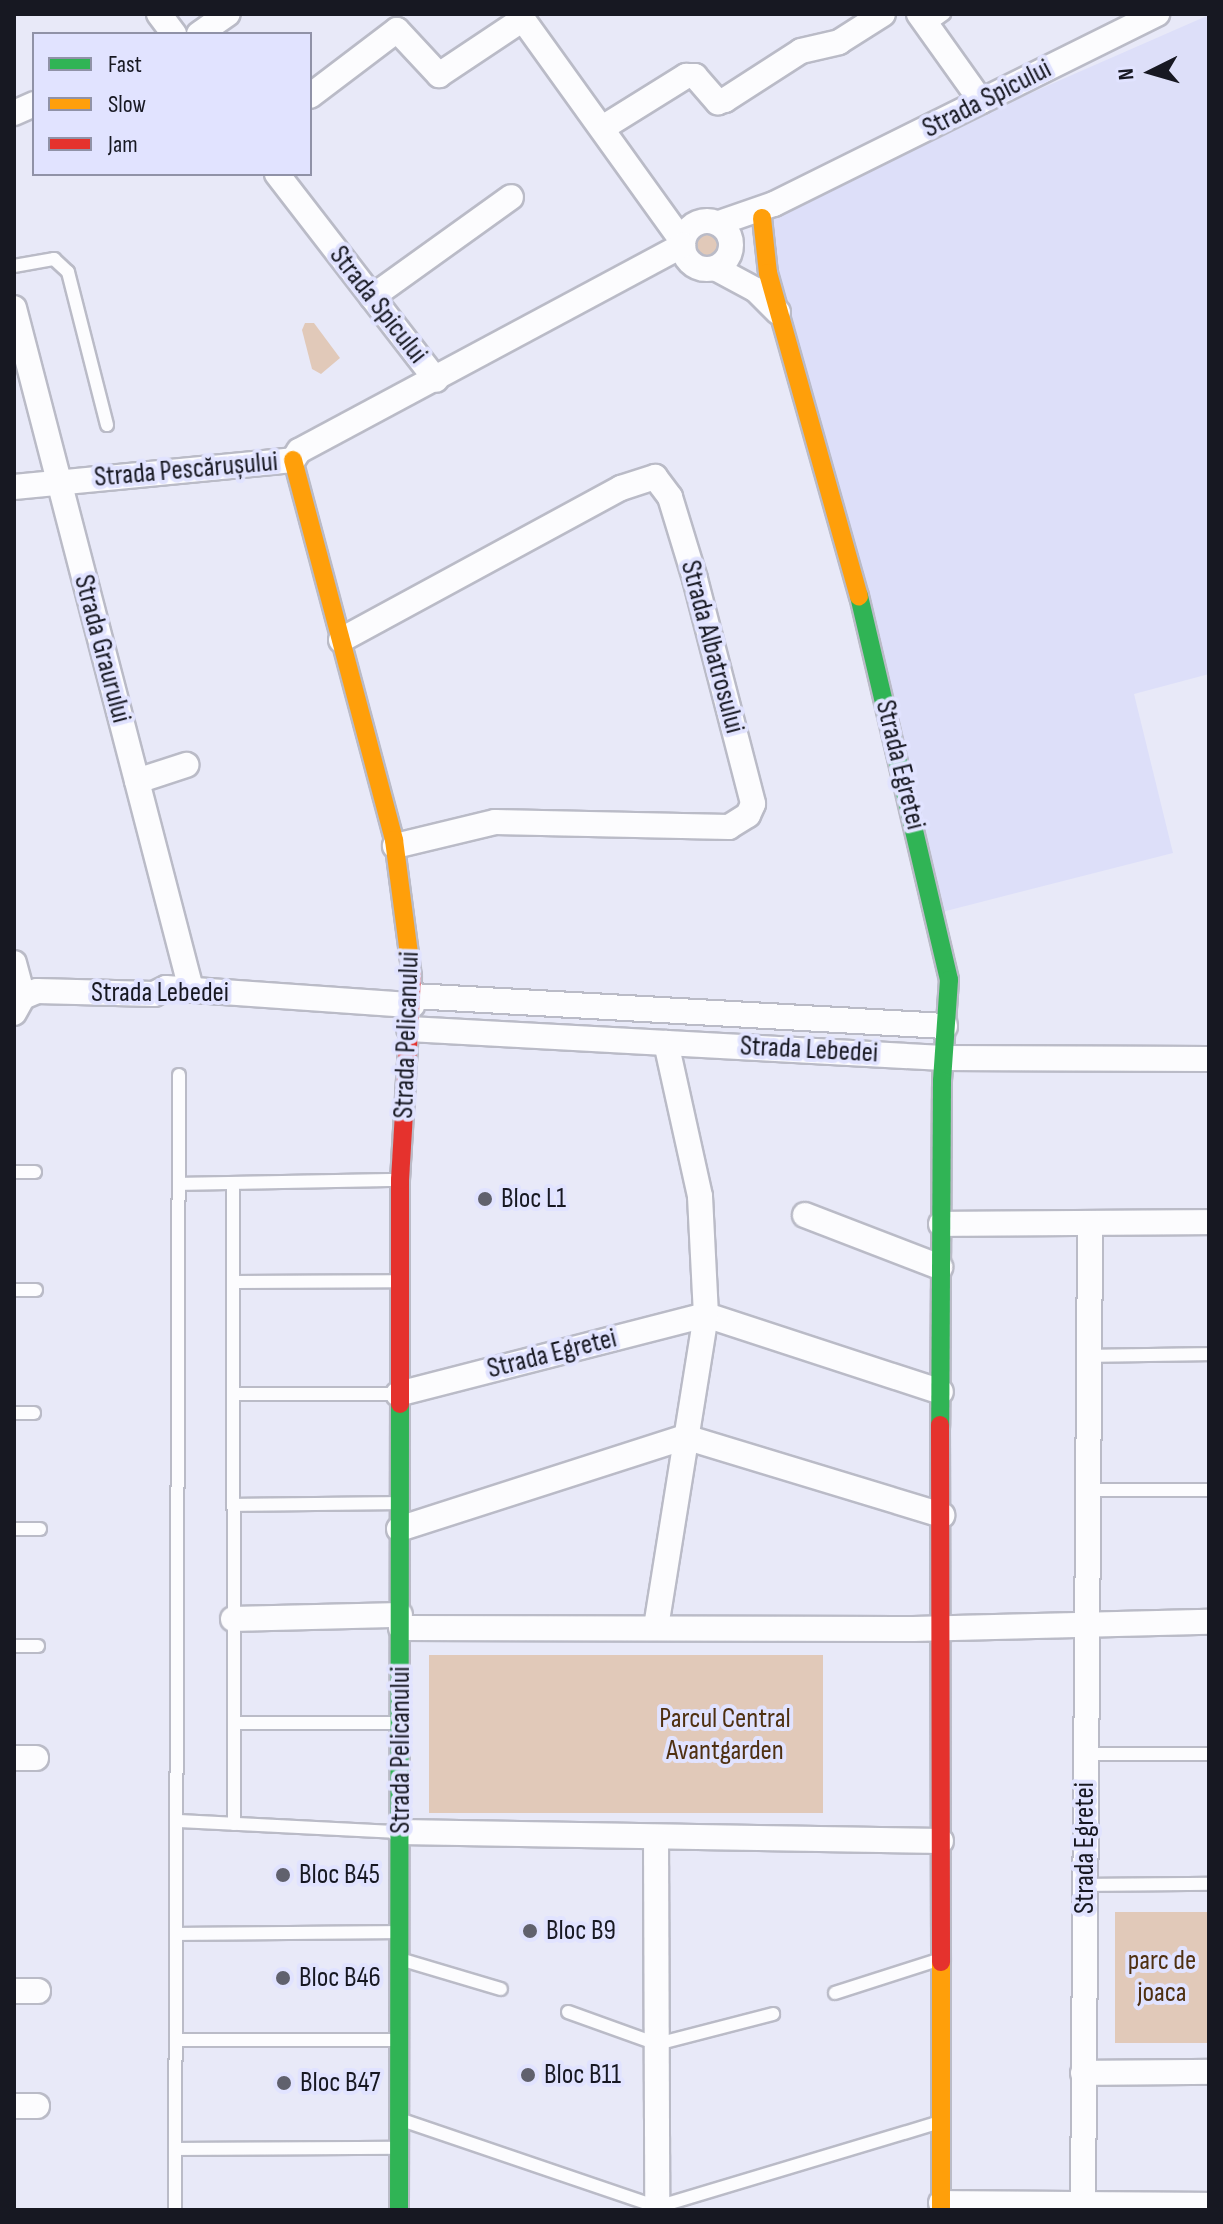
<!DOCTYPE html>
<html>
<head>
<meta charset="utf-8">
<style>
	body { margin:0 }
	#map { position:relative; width:1223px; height:2224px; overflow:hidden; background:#e8e9f8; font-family:"Sofia Sans Condensed",sans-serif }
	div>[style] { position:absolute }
	.built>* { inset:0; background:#dddff9 }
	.green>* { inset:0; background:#e1c9b9; transform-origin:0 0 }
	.round { border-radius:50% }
	.roads { filter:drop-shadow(2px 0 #babbc7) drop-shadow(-2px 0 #babbc7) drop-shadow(0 2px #babbc7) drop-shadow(0 -2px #babbc7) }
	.lane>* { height:12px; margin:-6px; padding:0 6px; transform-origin:6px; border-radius:6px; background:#fcfcfe }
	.street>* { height:24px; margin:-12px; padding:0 12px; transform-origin:12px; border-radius:12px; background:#fcfcfe }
	.street>.ring { margin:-12px; padding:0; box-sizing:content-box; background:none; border:24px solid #fcfcfe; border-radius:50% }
	.fast>* { height:18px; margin:-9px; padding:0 9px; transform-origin:9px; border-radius:9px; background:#30b455 }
	.slow>* { height:18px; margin:-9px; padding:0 9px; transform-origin:9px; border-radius:9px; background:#ff9f0a }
	.jam>* { height:18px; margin:-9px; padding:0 9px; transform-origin:9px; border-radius:9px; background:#e5322d }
	.dots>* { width:22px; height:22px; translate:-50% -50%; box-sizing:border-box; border:4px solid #e1e3ff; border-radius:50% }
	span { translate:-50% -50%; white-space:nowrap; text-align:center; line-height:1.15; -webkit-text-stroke:8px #e1e3ff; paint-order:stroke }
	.street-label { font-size:28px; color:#171822 }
	.poi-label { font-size:28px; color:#171822 }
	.left { translate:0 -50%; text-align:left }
	.park-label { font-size:28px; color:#4f3011 }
	.frame { position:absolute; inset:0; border:16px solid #171822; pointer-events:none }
	.legend { position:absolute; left:32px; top:32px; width:280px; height:144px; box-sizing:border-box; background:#e1e3ff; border:2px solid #9092a7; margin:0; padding:10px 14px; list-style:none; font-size:24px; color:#171822 }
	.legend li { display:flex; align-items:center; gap:16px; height:40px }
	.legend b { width:40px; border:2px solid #9092a7 }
	.north { position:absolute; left:1111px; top:32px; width:80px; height:80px; -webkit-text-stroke:6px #e1e3ff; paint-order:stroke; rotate:265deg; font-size:22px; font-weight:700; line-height:32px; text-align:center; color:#171822 }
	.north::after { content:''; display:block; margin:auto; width:28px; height:36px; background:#171822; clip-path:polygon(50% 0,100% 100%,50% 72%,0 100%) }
</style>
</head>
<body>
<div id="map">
	<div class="built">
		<i style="clip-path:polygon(1209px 15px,1209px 674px,1134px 694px,1173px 853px,942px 912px,755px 226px,951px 128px)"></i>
	</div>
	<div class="green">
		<i class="round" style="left:693px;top:230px;width:30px;height:30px"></i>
		<i style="clip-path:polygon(305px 323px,314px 323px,340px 358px,321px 374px,312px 369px,302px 330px)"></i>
		<i style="left:823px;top:1655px;width:158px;height:394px;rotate:90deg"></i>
		<i style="left:1115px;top:1912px;width:94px;height:131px"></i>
	</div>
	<div class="roads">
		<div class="lane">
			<i style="left:927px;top:26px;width:21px;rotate:-35deg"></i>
			<i style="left:14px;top:266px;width:41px;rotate:-9.9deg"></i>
			<i style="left:54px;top:259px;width:19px;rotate:43deg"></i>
			<i style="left:68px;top:272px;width:158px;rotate:75.7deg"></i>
			<i style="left:14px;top:1172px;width:21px"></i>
			<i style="left:233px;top:1183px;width:641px;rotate:89.91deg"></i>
			<i style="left:181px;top:1184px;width:216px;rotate:-1.1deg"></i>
			<i style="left:233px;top:1282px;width:165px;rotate:-0.3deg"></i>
			<i style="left:14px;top:1290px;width:22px"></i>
			<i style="left:1088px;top:1356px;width:121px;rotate:-0.9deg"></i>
			<i style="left:233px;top:1394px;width:165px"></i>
			<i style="left:14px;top:1413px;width:20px"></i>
			<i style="left:1087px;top:1490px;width:122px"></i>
			<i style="left:233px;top:1505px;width:165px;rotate:-0.7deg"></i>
			<i style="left:14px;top:1529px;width:26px"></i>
			<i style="left:14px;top:1646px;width:24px"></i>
			<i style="left:234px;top:1723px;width:165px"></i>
			<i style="left:1086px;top:1754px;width:123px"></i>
			<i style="left:179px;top:1821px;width:220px;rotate:2.9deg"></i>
			<i style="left:1085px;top:1885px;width:124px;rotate:-0.5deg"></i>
			<i style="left:178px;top:1934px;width:221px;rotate:-0.5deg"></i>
			<i style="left:403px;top:1960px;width:102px;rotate:16.5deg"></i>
			<i style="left:835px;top:1993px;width:108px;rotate:-17.8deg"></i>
			<i style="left:568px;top:2012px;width:95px;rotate:19.8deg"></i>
			<i style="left:657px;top:2044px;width:120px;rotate:-14.5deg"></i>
			<i style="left:177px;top:2040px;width:220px"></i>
			<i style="left:402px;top:2120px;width:269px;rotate:18.8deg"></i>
			<i style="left:657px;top:2207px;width:292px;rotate:-16.7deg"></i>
			<i style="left:176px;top:2149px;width:221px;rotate:-0.3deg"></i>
			<i style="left:175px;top:2210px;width:1135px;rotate:-89.8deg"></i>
		</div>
		<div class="street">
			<i style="left:159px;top:14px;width:25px;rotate:53deg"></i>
			<i style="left:519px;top:14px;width:281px;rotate:54.3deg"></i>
			<i style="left:919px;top:14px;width:107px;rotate:54.5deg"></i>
			<i style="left:199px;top:34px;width:35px;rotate:-35deg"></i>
			<i style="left:310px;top:96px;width:109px;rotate:-37.2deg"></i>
			<i style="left:397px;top:30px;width:62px;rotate:47deg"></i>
			<i style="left:439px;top:75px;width:101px;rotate:-33.7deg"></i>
			<i style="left:14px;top:113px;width:22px;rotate:-24deg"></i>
			<i style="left:604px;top:127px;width:97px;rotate:-31.9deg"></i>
			<i style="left:686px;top:76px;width:9px"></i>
			<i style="left:695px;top:76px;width:35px;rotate:49deg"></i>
			<i style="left:718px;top:102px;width:7px;rotate:-16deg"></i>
			<i style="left:725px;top:100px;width:90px;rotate:-32.8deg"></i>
			<i style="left:801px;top:51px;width:39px;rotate:-13deg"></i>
			<i style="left:839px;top:42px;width:52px;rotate:-32.5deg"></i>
			<i style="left:277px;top:174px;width:260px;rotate:52.3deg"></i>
			<i class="ring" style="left:683px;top:221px;width:24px;height:24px"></i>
			<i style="left:719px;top:223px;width:58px;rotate:-19.1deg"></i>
			<i style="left:774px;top:204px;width:428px;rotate:-26.4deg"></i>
			<i style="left:715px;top:268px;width:47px;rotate:28.2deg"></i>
			<i style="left:756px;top:290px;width:31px;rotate:45deg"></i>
			<i style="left:372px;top:297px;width:171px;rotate:-35.7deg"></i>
			<i style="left:14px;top:308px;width:704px;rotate:75.43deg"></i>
			<i style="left:14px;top:487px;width:280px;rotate:-5.5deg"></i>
			<i style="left:293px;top:460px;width:11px;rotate:-56deg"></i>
			<i style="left:299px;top:451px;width:436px;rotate:-28.2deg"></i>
			<i style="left:341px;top:640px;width:319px;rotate:-28.5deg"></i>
			<i style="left:621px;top:488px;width:36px;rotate:-18deg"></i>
			<i style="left:655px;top:477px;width:25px;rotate:53deg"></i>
			<i style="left:670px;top:497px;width:86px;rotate:73deg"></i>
			<i style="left:695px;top:579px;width:232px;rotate:75.5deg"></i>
			<i style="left:753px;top:804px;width:12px;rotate:114deg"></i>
			<i style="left:748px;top:815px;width:22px;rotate:148deg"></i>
			<i style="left:729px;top:827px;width:234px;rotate:-178.8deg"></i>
			<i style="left:495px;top:822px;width:103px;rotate:166.5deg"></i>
			<i style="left:137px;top:781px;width:52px;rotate:-18.1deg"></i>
			<i style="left:14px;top:963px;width:35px;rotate:75deg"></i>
			<i style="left:413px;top:996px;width:533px;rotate:3.23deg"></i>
			<i style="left:14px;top:1013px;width:18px;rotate:-61deg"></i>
			<i style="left:23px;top:997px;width:15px;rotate:-23deg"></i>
			<i style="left:37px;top:991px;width:117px;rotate:1.5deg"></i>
			<i style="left:154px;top:994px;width:13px;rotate:-27deg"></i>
			<i style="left:166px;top:988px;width:247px;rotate:4deg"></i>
			<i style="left:409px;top:1029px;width:535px;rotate:3.11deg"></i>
			<i style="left:943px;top:1058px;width:266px;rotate:0.2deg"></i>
			<i style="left:805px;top:1215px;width:145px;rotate:21.1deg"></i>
			<i style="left:941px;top:1224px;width:268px;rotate:-0.4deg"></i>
			<i style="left:398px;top:1394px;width:318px;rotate:-14.4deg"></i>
			<i style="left:706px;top:1315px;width:247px;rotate:18.1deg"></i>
			<i style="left:399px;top:1529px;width:300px;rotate:-17.8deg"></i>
			<i style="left:685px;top:1437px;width:269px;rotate:16.9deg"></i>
			<i style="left:233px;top:1619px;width:167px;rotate:-1.4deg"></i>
			<i style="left:656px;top:1627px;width:316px;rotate:-80.9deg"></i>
			<i style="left:706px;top:1315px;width:119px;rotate:-92.9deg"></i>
			<i style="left:700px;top:1196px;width:157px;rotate:-102.5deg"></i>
			<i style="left:401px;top:1628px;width:512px;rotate:0.11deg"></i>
			<i style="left:913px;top:1629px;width:296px;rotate:-1.4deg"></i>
			<i style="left:14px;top:1758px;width:22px"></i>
			<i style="left:400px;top:1832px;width:541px;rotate:0.95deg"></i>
			<i style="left:656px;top:1838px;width:372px;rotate:89.8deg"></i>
			<i style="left:14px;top:1991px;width:24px"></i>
			<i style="left:1083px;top:2073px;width:126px;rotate:-0.5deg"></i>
			<i style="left:14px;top:2106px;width:23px"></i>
			<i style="left:941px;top:2203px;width:268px;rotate:0.4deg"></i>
			<i style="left:1083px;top:2210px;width:987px;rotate:-89.59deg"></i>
		</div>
		<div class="fast">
			<i style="left:859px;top:596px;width:394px;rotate:76.8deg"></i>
			<i style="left:949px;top:980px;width:101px;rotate:94deg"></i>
			<i style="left:942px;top:1081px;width:344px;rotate:90.3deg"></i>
			<i style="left:399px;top:2210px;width:806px;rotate:-89.93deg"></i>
		</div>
		<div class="slow">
			<i style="left:762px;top:218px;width:55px;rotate:83.8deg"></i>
			<i style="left:768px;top:273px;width:336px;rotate:74.3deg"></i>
			<i style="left:293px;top:460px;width:393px;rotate:75.1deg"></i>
			<i style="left:394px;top:840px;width:137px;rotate:82.5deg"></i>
			<i style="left:941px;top:1962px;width:248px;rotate:90deg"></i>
		</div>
		<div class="jam">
			<i style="left:400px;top:1404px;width:224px;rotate:-90deg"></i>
			<i style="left:400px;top:1180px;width:204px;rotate:-86.6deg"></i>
			<i style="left:940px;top:1425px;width:537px;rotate:89.89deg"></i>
		</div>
	</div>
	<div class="dots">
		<i style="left:485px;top:1199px;background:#60616d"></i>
		<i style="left:283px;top:1875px;background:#60616d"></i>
		<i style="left:530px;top:1931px;background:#60616d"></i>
		<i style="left:283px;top:1978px;background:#60616d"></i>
		<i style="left:528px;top:2075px;background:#60616d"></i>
		<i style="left:284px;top:2083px;background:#60616d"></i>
	</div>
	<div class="street-label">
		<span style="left:987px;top:99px;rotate:-27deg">Strada Spicului</span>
		<span style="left:378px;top:305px;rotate:52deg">Strada Spicului</span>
		<span style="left:186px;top:470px;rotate:-5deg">Strada Pescărușului</span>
		<span style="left:712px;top:647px;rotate:75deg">Strada Albatrosului</span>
		<span style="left:102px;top:649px;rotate:75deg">Strada Graurului</span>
		<span style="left:900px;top:765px;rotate:76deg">Strada Egretei</span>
		<span style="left:160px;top:993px">Strada Lebedei</span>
		<span style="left:407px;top:1035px;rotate:-88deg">Strada Pelicanului</span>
		<span style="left:809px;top:1050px;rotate:3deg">Strada Lebedei</span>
		<span style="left:552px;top:1354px;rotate:-14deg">Strada Egretei</span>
		<span style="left:401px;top:1750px;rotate:-90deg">Strada Pelicanului</span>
		<span style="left:1085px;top:1848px;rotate:-90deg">Strada Egretei</span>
	</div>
	<div class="poi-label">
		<span class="left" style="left:501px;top:1199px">Bloc L1</span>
		<span class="left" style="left:299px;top:1875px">Bloc B45</span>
		<span class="left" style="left:546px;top:1931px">Bloc B9</span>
		<span class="left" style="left:299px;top:1978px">Bloc B46</span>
		<span class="left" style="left:544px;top:2075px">Bloc B11</span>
		<span class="left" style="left:300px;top:2083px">Bloc B47</span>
	</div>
	<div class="park-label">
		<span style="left:725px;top:1735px">Parcul Central<br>Avantgarden</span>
		<span style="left:1162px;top:1977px">parc de<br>joaca</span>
	</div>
	<div class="frame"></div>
	<ul class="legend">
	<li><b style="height:10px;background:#30b455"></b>Fast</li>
	<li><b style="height:10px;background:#ff9f0a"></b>Slow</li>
	<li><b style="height:10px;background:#e5322d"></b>Jam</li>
	</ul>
	<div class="north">N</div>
</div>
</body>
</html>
